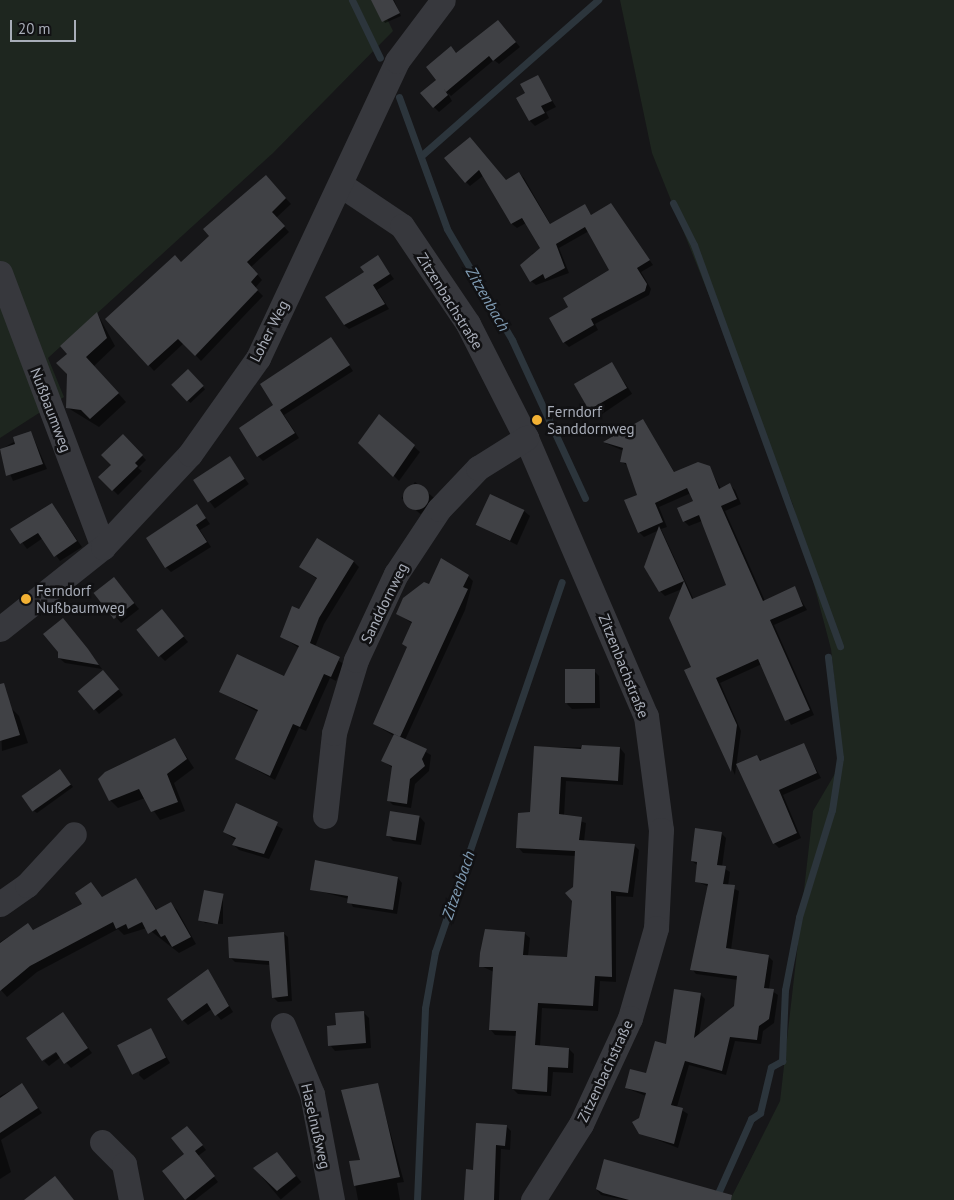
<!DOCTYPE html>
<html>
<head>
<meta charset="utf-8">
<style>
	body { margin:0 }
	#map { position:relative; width:954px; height:1200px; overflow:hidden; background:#161618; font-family:"PT Sans",sans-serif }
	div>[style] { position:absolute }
	.green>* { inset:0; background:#1e261f }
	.shadow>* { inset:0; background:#0007; transform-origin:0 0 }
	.stream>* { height:7px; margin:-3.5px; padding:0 3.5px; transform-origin:3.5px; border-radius:3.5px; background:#2c353c }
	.building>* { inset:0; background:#404145; transform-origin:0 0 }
	.round { border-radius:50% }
	.street>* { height:25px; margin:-12.5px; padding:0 12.5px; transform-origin:12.5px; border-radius:12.5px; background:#37383d }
	.dots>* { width:14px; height:14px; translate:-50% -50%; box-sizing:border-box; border:2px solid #111113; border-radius:50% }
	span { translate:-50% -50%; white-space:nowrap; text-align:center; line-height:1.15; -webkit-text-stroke:5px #111113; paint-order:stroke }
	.street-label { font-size:15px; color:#a8adb8 }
	.poi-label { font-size:15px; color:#a8adb8 }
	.left { translate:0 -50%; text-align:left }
	.water-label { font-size:16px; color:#7f9bb3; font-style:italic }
	.scale { position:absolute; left:10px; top:20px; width:66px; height:22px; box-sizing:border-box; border:2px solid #a8adb8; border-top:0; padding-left:6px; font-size:15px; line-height:18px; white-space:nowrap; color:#a8adb8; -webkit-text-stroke:4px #111113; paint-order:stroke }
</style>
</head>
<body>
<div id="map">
	<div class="green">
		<i style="clip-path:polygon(0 0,378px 0,393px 31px,273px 153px,48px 358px,64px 397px,0 438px)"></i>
		<i style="clip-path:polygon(620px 0,954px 0,954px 1200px,730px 1200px,780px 1101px,813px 811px,843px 760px,831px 649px,793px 505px,652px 153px)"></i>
	</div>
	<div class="shadow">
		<i style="clip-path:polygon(373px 0,394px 0,401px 16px,385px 23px)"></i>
		<i style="clip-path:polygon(503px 27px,520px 47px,499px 64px,494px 60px,451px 96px,447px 92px,452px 101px,439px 112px,434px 107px,438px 80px,457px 54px)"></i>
		<i style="clip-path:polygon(538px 77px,556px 107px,546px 112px,549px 118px,535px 126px,530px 121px,526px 94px)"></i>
		<i style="clip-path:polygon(470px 139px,506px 181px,519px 173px,524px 178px,551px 225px,584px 205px,592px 216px,611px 205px,653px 265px,641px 272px,651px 289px,649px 295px,595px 324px,598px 330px,569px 347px,564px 342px,570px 307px,611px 271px,589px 231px,559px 248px,569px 273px,536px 285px,531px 281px,532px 254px,541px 248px,526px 223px,517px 228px,512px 224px,484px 175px,470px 186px,466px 182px)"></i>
		<i style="clip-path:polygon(271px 182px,291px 204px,276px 218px,289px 232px,251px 267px,262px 280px,255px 288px,263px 296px,201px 361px,184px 343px,154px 371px,107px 319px,181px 264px)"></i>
		<i style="clip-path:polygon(378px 257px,394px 279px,377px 290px,389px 309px,349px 329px,344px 325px,366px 273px)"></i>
		<i style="clip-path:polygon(97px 313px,115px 346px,94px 366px,126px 402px,99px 427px,68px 408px,69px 354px)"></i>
		<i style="clip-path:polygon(331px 338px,353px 371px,284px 415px,299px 438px,263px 461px,258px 456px,275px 406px)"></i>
		<i style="left:612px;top:364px;width:36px;height:41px;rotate:56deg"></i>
		<i style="left:188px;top:371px;width:25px;height:20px;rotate:47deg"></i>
		<i style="clip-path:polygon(380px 416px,420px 452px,399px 481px,360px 442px)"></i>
		<i style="clip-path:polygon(evenodd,643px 421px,675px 473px,709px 467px,721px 489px,730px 485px,735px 490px,741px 504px,725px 511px,765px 601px,794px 588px,807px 610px,774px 625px,814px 715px,791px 725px,762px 664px,720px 683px,741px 731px,735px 775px,685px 671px,692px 668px,682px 589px,665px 596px,660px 591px,659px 530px,644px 537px,639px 532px,638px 496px,629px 467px,621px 461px,624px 451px,605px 443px,643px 421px,691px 493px,694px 502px,684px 521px,689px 526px,702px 521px,727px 586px,694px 600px,661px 529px,667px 527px,659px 507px,691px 493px)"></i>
		<i style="clip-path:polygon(31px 432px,47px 469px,13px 481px,0 450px)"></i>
		<i style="clip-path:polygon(123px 435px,146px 460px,138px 468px,142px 471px,118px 495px,100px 477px,112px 465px)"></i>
		<i style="left:230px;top:458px;width:32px;height:42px;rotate:54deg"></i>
		<i style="left:415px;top:482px;width:25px;height:21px;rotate:40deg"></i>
		<i style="clip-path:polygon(52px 504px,82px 547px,60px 561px,43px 538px,27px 549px,12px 529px)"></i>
		<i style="clip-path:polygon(197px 505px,210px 524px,200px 530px,211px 547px,171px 572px,166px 567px)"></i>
		<i style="clip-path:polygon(524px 511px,530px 516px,517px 545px,477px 525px)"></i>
		<i style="clip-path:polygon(354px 562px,359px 567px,324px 624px,315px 647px,344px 664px,336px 681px,330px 678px,306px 731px,299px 728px,275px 780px,236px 759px,258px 712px,221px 692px,285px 678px,299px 648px,281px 636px,318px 580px,301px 567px)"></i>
		<i style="clip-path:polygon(468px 576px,473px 581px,465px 610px,405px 740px,431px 755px,429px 771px,415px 784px,411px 808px,393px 805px,388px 800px,393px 768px,383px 761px,394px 736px,374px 724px,408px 648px,404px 644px,413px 624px,398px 614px,430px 586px)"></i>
		<i style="clip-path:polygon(119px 584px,139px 609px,121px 623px,96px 593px)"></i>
		<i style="clip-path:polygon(167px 616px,188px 642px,165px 661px,160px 656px)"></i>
		<i style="clip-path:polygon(68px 625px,102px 669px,65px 663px,59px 658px)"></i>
		<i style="clip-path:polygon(594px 671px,599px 676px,600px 708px,572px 709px,567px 704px)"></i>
		<i style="clip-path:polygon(108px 677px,123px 695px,99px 714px,79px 690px)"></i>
		<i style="clip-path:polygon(11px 708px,19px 716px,28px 743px,2px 751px,0 711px)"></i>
		<i style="clip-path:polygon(175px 739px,194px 768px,174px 783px,185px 811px,160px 820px,145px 798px,118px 808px,110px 800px)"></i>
		<i style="clip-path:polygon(803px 745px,821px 778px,783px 795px,801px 838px,779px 848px,774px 843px,757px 756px,763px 762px)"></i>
		<i style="clip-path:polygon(535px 747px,620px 748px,625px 754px,623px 785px,566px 781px,564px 816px,586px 823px,584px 842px,634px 845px,639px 850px,633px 897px,616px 896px,616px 982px,600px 981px,598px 1011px,542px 1008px,540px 1047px,569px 1049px,574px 1054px,573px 1073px,553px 1072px,551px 1096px,518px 1094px,513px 1089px,517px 1036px,495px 1035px,490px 1029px,494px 972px,481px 966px,524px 933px,530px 938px,528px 956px,568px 959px,576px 856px,523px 853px,518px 847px,531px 813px)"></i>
		<i style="clip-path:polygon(62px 773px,73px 787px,37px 813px,34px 811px)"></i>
		<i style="clip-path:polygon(237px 805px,283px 829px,269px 859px,239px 850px,234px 845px,236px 840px,224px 832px)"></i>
		<i style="clip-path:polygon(420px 817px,425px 823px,421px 845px,393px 841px,388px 835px)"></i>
		<i style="clip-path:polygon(721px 833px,726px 838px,722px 867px,730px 872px,728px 886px,739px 891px,731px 950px,768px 956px,773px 961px,769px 989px,778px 995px,774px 1023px,763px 1031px,761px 1044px,735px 1041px,726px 1075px,689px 1065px,677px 1107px,688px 1114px,678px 1148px,640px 1133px,646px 1096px,626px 1088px,647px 1074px,700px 994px,705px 999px,699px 1035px,735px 1007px,738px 980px,696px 974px,692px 969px,709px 887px,696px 881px,697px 865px,692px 861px)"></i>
		<i style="clip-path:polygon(398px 878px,402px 883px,397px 914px,353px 907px,349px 899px,311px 889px)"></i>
		<i style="clip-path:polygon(135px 880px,158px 911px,171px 904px,177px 910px,196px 944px,179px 953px,147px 928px,124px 935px,118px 929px,37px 972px,7px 997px,1px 990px,0 942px,28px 925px,35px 931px,84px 905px,91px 884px,103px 898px)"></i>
		<i style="clip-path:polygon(223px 895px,223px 924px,205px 923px,202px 920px)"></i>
		<i style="clip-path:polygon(283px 933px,288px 937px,292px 1001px,278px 1002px,273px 997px,270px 965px,235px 962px,230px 957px)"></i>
		<i style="clip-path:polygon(208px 971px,233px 1012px,221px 1020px,212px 1009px,188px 1025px,183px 1020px)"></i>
		<i style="clip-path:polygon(363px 1012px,369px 1018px,371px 1048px,335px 1051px,330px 1045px,337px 1027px)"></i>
		<i style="clip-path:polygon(63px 1014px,92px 1053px,71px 1068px,61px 1057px,49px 1066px,44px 1061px,62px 1049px)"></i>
		<i style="clip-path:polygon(151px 1030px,170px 1063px,144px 1080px,139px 1075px)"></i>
		<i style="clip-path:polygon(377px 1084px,404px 1182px,397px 1183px,400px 1200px,358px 1200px,351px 1162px,361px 1161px)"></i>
		<i style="clip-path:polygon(21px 1085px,42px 1113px,1px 1140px,11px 1172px,0 1179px,0 1096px)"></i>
		<i style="clip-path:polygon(506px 1126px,511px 1131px,510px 1150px,501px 1149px,499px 1200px,465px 1200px,474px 1171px)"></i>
		<i style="clip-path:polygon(192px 1132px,206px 1150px,198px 1156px,218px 1182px,195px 1200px,187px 1200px,164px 1171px,186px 1154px)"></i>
		<i style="left:277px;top:1153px;width:38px;height:27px;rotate:50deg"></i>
		<i style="clip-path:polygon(605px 1161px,706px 1200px,625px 1200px,601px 1195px,597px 1190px)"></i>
	</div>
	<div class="stream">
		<i style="left:352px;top:0;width:64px;rotate:64.2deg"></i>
		<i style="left:399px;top:97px;width:140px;rotate:70deg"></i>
		<i style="left:447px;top:229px;width:129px;rotate:59.6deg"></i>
		<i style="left:512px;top:340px;width:174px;rotate:65.2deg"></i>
		<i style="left:422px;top:155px;width:235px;rotate:-41.4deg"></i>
		<i style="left:673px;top:203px;width:47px;rotate:63.4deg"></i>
		<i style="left:694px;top:245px;width:427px;rotate:70deg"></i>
		<i style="left:417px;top:1200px;width:192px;rotate:-87.6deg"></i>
		<i style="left:425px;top:1008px;width:57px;rotate:-79.9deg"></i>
		<i style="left:435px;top:952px;width:391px;rotate:-71.1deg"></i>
		<i style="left:715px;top:1200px;width:89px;rotate:-66deg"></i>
		<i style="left:751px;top:1119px;width:11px;rotate:-34deg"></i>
		<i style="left:760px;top:1113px;width:47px;rotate:-76.6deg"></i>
		<i style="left:771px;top:1067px;width:13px;rotate:-29deg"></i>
		<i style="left:782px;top:1061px;width:71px;rotate:-87.6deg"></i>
		<i style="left:785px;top:990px;width:74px;rotate:-79.1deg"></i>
		<i style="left:799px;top:917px;width:112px;rotate:-72.9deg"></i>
		<i style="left:832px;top:810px;width:53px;rotate:-81.3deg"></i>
		<i style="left:840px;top:758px;width:102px;rotate:-96.8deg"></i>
	</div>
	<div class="building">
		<i style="clip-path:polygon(371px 0,393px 0,400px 13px,382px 22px)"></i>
		<i style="clip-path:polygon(498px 20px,516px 42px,493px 61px,489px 56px,446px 92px,443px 88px,448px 95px,433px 108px,420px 93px,436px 80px,426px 67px,451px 46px,456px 53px)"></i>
		<i style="clip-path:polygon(538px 75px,552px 101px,541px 106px,545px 113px,529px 121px,516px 98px,525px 93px,520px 84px)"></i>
		<i style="clip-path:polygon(470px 137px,506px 180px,519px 172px,550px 224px,585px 204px,591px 215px,611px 203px,650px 260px,637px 268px,647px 284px,645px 291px,591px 319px,594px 325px,563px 343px,549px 318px,568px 307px,563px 298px,609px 270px,585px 227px,556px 244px,565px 268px,545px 279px,543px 274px,530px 282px,520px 265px,540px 248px,522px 218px,511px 224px,479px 170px,465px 183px,444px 158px)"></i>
		<i style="clip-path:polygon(266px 175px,286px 198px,272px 212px,285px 226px,247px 262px,258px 274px,251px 282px,258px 290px,195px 356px,178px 339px,148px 366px,105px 319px,175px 255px,181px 262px,209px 236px,203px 229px)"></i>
		<i style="clip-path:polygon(378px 255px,390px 274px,373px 285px,385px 304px,344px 325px,325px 297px,364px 272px,360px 267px)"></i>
		<i style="clip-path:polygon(97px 312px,107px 338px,86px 357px,119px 393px,90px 419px,81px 410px,66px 408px,67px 374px,56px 363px,67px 354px,60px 346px)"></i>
		<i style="clip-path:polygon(331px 337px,350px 365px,280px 410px,295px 433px,257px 457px,239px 428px,273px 405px,260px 384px)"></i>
		<i style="left:612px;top:362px;width:30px;height:44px;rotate:60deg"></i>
		<i style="left:188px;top:369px;width:23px;height:23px;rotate:47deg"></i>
		<i style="clip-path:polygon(379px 414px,415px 445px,393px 477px,358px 443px)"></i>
		<i style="clip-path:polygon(643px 419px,674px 472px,698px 462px,710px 466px,719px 489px,730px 483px,737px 499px,721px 506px,763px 601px,795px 586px,803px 606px,770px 620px,810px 710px,785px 721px,758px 659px,716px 678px,737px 725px,731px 772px,684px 670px,691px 667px,669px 618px,684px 581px,692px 599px,726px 585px,703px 526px,699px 515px,683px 522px,677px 508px,693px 501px,687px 488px,655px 503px,663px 522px,638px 533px,624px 500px,637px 495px,626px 463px,620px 462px,623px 448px,603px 442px)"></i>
		<i style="clip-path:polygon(31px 431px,43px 464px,6px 476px,0 449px,15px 444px,13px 437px)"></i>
		<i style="clip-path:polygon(123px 434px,143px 455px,135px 463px,138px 466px,112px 491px,98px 477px,111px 465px,101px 455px)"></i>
		<i style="left:230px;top:456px;width:27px;height:44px;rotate:57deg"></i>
		<i class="round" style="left:403px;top:484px;width:26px;height:26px"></i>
		<i style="left:490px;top:494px;width:38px;height:34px;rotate:25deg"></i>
		<i style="clip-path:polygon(52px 503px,77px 541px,54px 557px,38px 533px,20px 544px,10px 529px)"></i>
		<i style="clip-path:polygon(197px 504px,206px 518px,196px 525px,207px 542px,165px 568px,146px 538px)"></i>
		<i style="clip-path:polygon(659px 526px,684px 581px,659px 592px,644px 567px)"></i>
		<i style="clip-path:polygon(317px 538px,354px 561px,319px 618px,310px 643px,340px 657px,331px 677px,324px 674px,300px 727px,293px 724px,270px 776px,235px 759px,258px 710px,219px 692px,237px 654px,284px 676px,299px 646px,280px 637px,292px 606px,299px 609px,317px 578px,299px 567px)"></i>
		<i style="clip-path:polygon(441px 558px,469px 575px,463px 587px,468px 589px,400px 737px,373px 724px,407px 647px,402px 644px,412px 622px,396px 614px,403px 598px,424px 582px,429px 584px)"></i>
		<i style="left:114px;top:577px;width:33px;height:26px;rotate:52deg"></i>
		<i style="left:162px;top:609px;width:35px;height:33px;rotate:51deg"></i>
		<i style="clip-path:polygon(63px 618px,88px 649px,99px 665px,58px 658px,58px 652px,43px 634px)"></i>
		<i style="left:595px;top:669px;width:34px;height:30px;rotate:90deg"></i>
		<i style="left:103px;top:670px;width:25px;height:33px;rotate:50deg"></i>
		<i style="clip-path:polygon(4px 683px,20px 735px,0 741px,0 684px)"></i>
		<i style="clip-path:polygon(394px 734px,427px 749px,422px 759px,425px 766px,410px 779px,407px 804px,387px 801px,392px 766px,381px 761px)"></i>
		<i style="clip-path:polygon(175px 738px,187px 759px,167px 774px,178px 802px,151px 812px,139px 789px,109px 801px,98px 779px,105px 772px)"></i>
		<i style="clip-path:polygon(804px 743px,817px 773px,779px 790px,797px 833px,773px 844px,736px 764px,757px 755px,760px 761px)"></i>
		<i style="clip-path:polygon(582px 745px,620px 747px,618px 781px,561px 777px,559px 814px,582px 817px,579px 840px,635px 844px,628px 893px,611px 891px,612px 977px,595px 976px,593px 1006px,538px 1003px,535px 1045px,569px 1048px,568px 1068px,548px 1067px,547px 1092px,512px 1089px,516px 1031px,489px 1030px,493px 967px,479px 967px,480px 953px,485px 929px,525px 932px,523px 955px,567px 957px,572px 901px,565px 893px,573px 887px,575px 851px,516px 848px,518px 813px,530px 812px,534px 746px,581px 749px)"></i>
		<i style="left:60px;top:769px;width:19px;height:47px;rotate:55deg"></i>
		<i style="clip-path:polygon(236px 803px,278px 822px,264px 854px,232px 845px,236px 838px,223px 832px)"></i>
		<i style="left:390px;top:811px;width:30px;height:25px;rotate:9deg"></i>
		<i style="clip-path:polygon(695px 828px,722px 832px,717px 865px,726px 866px,723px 884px,735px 885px,726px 948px,769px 955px,764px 988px,774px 989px,769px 1019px,759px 1026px,757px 1040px,730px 1037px,722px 1071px,685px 1061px,671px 1105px,683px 1108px,674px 1144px,639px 1134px,632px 1122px,639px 1118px,646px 1093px,625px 1088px,630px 1069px,646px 1073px,655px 1041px,666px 1044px,674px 989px,701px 993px,694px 1038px,734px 1006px,737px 976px,690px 970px,708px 884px,695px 882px,697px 862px,691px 861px)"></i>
		<i style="clip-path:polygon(315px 860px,398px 877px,393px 910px,347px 903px,348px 896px,310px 890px)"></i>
		<i style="clip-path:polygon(136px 878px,156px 910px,171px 902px,191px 937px,172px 947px,165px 935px,161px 937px,156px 929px,148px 934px,142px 922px,128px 929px,126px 924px,116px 929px,113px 922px,30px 966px,0 991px,0 943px,28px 923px,33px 930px,82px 904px,75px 893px,91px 882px,102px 897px)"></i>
		<i style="left:204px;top:890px;width:20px;height:31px;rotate:11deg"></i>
		<i style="clip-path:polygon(284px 932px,288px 996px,272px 998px,269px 961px,229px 958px,228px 937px)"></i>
		<i style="clip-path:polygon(208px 969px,229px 1006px,215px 1016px,207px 1003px,182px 1021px,167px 999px)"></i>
		<i style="clip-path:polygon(364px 1011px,366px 1043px,328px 1046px,327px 1026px,336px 1025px,335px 1013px)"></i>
		<i style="clip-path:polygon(63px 1012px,88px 1048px,64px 1064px,56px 1052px,42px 1061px,26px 1038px)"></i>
		<i style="left:151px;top:1028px;width:33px;height:38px;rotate:63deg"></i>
		<i style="clip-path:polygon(22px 1083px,38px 1108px,0 1133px,0 1098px)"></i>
		<i style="clip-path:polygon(378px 1083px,400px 1177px,354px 1186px,349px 1161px,360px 1160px,341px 1090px)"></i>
		<i style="clip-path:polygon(476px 1123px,507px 1125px,505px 1146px,496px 1145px,494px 1200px,464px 1200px,466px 1169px,473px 1170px)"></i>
		<i style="clip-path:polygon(187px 1126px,203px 1145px,195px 1151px,215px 1176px,185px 1200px,162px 1171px,184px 1154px,171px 1138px)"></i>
		<i style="clip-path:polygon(277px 1152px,296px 1176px,277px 1191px,253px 1168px)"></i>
		<i style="clip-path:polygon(604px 1159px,732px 1195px,731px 1200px,629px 1200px,603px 1193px,596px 1189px)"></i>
		<i style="clip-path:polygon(55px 1176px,74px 1200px,24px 1200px)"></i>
	</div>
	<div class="street">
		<i style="left:341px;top:185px;width:73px;rotate:33.9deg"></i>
		<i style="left:402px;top:226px;width:118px;rotate:56deg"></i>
		<i style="left:468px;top:324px;width:128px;rotate:63deg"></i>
		<i style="left:526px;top:438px;width:303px;rotate:66.7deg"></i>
		<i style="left:646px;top:716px;width:115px;rotate:82.5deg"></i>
		<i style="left:661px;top:830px;width:98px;rotate:92.9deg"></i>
		<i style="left:656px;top:928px;width:94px;rotate:106.1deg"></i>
		<i style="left:630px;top:1018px;width:117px;rotate:114.8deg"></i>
		<i style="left:581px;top:1124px;width:90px;rotate:122.3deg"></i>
		<i style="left:0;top:273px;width:293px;rotate:69.4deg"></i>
		<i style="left:0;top:629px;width:132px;rotate:-38.5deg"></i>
		<i style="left:103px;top:547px;width:127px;rotate:-46.9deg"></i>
		<i style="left:190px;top:454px;width:118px;rotate:-54.7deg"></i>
		<i style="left:258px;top:358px;width:328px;rotate:-64.9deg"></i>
		<i style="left:397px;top:61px;width:76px;rotate:-53deg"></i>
		<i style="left:325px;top:816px;width:83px;rotate:-83.8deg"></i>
		<i style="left:334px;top:733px;width:76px;rotate:-73.2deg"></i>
		<i style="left:356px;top:660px;width:95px;rotate:-65.1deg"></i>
		<i style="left:396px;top:574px;width:78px;rotate:-56.5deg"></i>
		<i style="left:439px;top:509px;width:57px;rotate:-46.4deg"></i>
		<i style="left:478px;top:468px;width:57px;rotate:-32deg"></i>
		<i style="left:0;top:904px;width:33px;rotate:-35deg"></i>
		<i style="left:27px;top:885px;width:69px;rotate:-47.3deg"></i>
		<i style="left:283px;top:1025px;width:75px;rotate:67.2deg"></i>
		<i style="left:312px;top:1094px;width:108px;rotate:79.3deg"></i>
		<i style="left:102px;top:1142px;width:31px;rotate:45deg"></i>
		<i style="left:124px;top:1164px;width:37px;rotate:79deg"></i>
	</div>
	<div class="dots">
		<i style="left:537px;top:420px;background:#f2b134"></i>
		<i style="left:26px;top:599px;background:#f2b134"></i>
	</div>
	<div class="street-label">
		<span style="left:450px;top:301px;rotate:58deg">Zitzenbachstraße</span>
		<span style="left:269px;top:331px;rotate:-63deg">Loher Weg</span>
		<span style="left:51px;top:410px;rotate:69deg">Nußbaumweg</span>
		<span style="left:384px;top:603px;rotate:-64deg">Sanddornweg</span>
		<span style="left:624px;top:666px;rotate:68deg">Zitzenbachstraße</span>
		<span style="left:605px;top:1071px;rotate:-65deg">Zitzenbachstraße</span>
		<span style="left:316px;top:1126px;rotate:77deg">Haselnußweg</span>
	</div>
	<div class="poi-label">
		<span class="left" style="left:547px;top:420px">Ferndorf<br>Sanddornweg</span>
		<span class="left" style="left:36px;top:599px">Ferndorf<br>Nußbaumweg</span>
	</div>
	<div class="water-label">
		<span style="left:488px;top:299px;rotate:60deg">Zitzenbach</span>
		<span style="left:458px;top:885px;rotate:-71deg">Zitzenbach</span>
	</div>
	<div class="scale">20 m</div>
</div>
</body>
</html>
